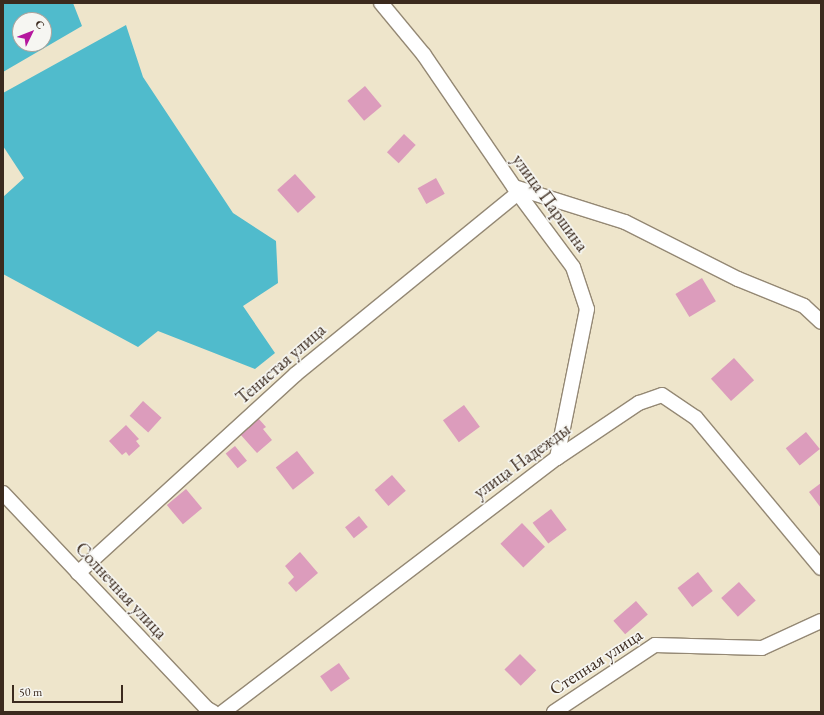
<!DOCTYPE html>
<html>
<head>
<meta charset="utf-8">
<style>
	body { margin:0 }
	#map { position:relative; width:824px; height:715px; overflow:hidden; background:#eee5cb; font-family:"EB Garamond",serif }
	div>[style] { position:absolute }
	.water>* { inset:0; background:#50bbcc }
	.building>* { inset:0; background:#dc9cbc; transform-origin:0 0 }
	.roads { filter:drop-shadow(1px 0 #948874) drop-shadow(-1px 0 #948874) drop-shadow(0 1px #948874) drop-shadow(0 -1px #948874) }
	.minor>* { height:14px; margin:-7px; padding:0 7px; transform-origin:7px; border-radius:7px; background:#fff }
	span { translate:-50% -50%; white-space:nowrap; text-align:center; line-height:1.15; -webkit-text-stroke:3.5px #f6f6f2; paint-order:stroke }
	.street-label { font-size:18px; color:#3b2a1e }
	.frame { position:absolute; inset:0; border:4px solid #3b2a1e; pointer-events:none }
	.north { position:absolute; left:12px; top:12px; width:40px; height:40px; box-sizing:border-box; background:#f6f6f2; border:1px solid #aba49d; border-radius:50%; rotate:47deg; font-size:11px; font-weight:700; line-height:16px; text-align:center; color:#3b2a1e }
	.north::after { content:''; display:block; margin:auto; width:14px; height:18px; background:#b5179e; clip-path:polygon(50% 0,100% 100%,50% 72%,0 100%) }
	.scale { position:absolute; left:12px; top:685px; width:111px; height:18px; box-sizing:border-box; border:2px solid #3b2a1e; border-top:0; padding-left:5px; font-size:12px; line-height:14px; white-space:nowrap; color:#3b2a1e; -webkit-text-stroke:3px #f6f6f2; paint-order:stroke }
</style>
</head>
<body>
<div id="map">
	<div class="water">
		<i style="clip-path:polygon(evenodd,3px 3px,73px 3px,82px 26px,3px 72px,3px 3px,20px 20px,44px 20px,44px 44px,20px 44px,20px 20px)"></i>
		<i style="clip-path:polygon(126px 25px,143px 77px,233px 213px,276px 241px,278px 283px,243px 306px,275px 353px,255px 369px,158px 331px,138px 347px,3px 274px,3px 197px,24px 178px,3px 146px,3px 93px)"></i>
	</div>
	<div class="building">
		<i style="left:365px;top:86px;width:26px;height:23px;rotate:50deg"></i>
		<i style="left:404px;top:134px;width:16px;height:25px;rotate:43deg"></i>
		<i style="left:295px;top:174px;width:31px;height:24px;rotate:48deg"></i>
		<i style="left:436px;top:178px;width:18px;height:21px;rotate:61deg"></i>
		<i style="left:702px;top:278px;width:27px;height:31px;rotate:59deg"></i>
		<i style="left:734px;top:358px;width:30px;height:31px;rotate:48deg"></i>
		<i style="left:143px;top:401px;width:25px;height:20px;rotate:42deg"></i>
		<i style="left:464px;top:405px;width:27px;height:26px;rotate:54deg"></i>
		<i style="clip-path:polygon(258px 418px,266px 427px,263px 429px,272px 440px,257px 453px,240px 434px)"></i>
		<i style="clip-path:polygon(126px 425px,139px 439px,136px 441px,140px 446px,129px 456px,126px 452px,122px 455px,109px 441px)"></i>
		<i style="left:806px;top:432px;width:22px;height:26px;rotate:51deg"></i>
		<i style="left:235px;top:446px;width:19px;height:12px;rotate:51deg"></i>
		<i style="left:297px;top:451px;width:28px;height:27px;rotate:52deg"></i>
		<i style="left:392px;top:475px;width:21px;height:23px;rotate:49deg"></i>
		<i style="clip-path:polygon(821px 483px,821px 508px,809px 492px)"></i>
		<i style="left:186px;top:489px;width:25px;height:25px;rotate:50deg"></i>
		<i style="left:551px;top:509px;width:26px;height:23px;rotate:53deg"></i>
		<i style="left:359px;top:516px;width:14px;height:18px;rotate:51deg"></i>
		<i style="left:522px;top:523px;width:33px;height:30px;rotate:46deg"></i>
		<i style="clip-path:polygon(300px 552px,318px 573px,296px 592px,288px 583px,294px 577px,285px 566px)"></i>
		<i style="left:698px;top:572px;width:24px;height:26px;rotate:52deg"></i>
		<i style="left:739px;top:582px;width:25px;height:24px;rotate:48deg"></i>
		<i style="left:636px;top:601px;width:18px;height:30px;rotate:49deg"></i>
		<i style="left:520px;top:654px;width:23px;height:22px;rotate:45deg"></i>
		<i style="left:339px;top:663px;width:19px;height:23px;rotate:55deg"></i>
	</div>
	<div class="roads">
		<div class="minor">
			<i style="left:381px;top:3px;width:67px;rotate:50.4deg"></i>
			<i style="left:424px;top:55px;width:167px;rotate:55.7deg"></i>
			<i style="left:518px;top:193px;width:92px;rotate:53.4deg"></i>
			<i style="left:573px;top:267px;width:44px;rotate:71.6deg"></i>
			<i style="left:587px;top:309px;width:152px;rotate:101.4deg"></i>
			<i style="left:514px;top:187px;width:116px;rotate:17.5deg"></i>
			<i style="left:625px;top:222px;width:127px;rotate:26.8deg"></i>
			<i style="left:738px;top:279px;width:71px;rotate:22.2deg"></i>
			<i style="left:804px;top:306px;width:23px;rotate:43deg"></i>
			<i style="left:3px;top:493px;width:296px;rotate:46.6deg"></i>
			<i style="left:206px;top:708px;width:8px;rotate:30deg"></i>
			<i style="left:78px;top:573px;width:295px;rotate:-42.4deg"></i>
			<i style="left:296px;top:374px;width:286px;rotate:-39.2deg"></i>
			<i style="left:223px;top:712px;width:420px;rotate:-37.3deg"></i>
			<i style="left:557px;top:458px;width:99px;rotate:-33.9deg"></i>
			<i style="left:639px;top:403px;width:24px;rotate:-19deg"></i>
			<i style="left:662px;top:395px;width:41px;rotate:34.1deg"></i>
			<i style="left:696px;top:418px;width:195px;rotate:50.2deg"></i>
			<i style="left:554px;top:712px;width:121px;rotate:-33.6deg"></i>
			<i style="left:655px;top:645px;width:107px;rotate:1.6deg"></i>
			<i style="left:762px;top:648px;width:65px;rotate:-24.6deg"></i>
		</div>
	</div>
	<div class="street-label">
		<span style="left:550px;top:203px;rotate:54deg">улица Паршина</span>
		<span style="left:281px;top:364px;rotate:-41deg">Тенистая улица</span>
		<span style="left:522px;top:461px;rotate:-36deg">улица Надежды</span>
		<span style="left:121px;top:591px;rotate:47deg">Солнечная улица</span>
		<span style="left:596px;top:662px;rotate:-33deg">Степная улица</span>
	</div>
	<div class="frame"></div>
	<div class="north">С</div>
	<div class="scale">50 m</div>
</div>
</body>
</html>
